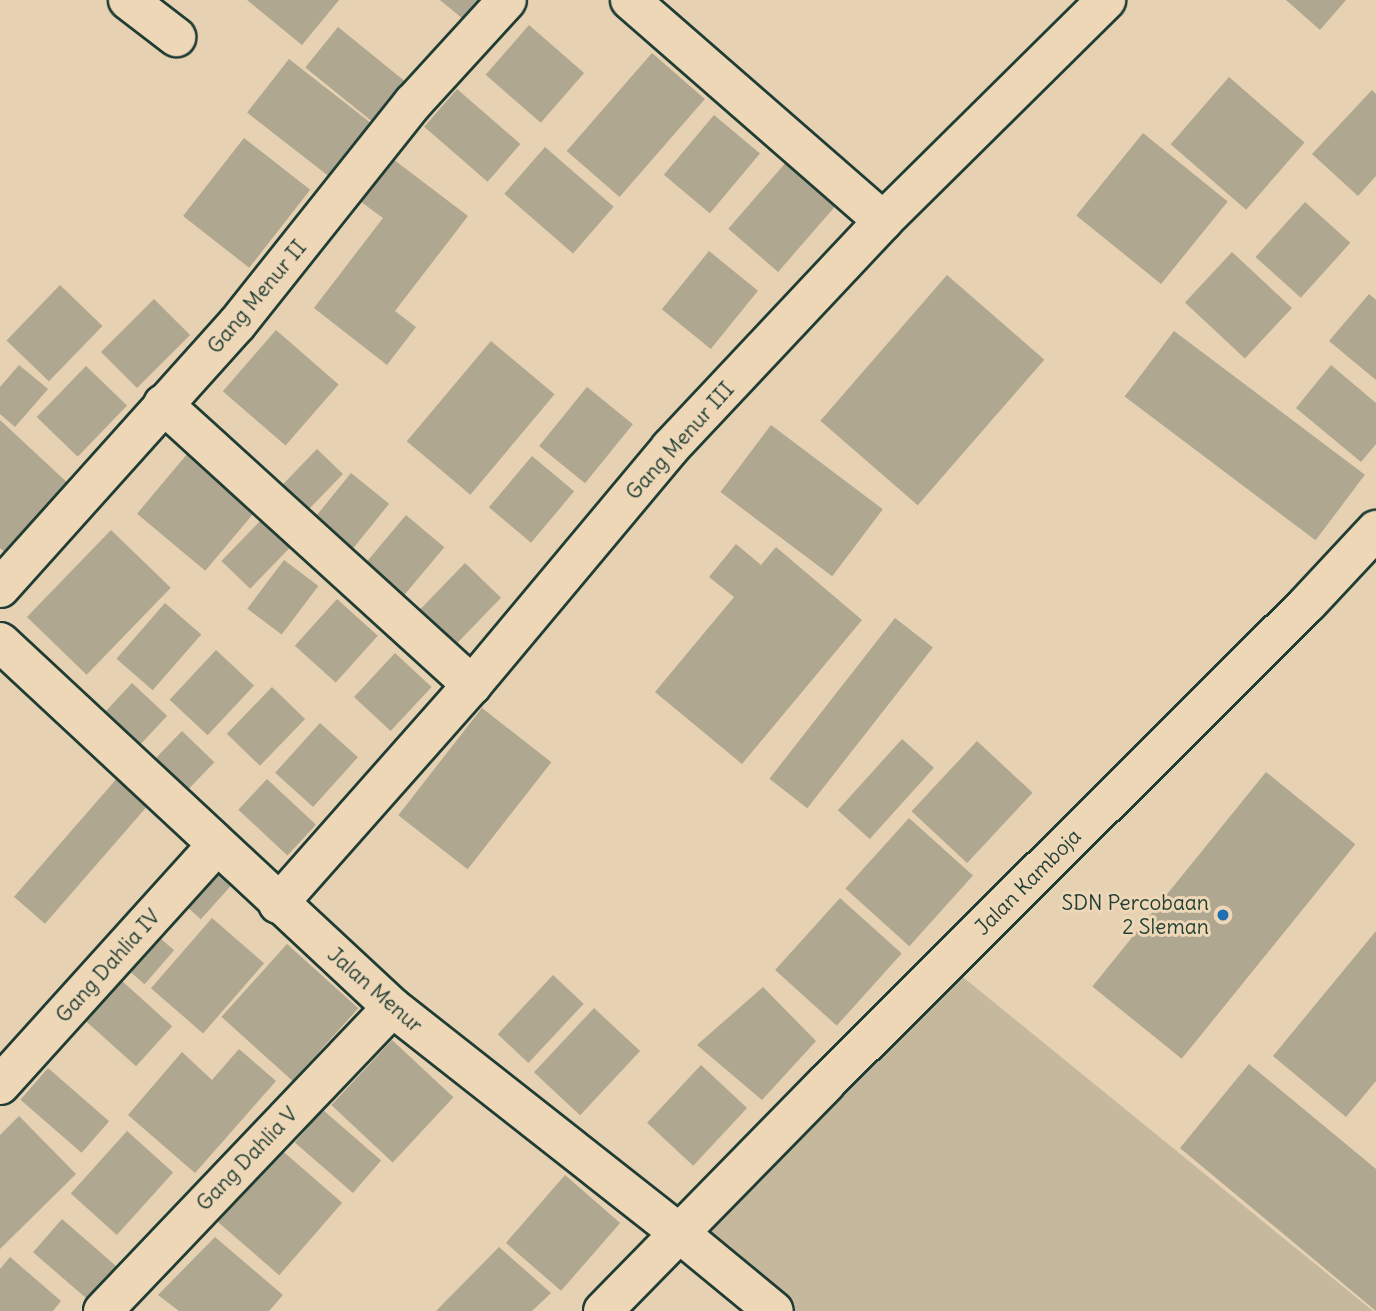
<!DOCTYPE html>
<html>
<head>
<meta charset="utf-8">
<style>
	body { margin:0 }
	#map { position:relative; width:1376px; height:1311px; overflow:hidden; background:#e6d1b2; font-family:Delius,sans-serif }
	div>[style] { position:absolute }
	.green>* { inset:0; background:#c5b89d }
	.building>* { inset:0; background:#afa78f; transform-origin:0 0 }
	.roads { filter:drop-shadow(2px 0 #1f3d34) drop-shadow(-2px 0 #1f3d34) drop-shadow(0 2px #1f3d34) drop-shadow(0 -2px #1f3d34) }
	.minor>* { height:38px; margin:-19px; padding:0 19px; transform-origin:19px; border-radius:19px; background:#eed7b7 }
	.dots>* { width:19px; height:19px; translate:-50% -50%; box-sizing:border-box; border:4px solid #eed7b7; border-radius:50% }
	span { translate:-50% -50%; white-space:nowrap; text-align:center; line-height:1.15; -webkit-text-stroke:6px #eed7b7; paint-order:stroke }
	.street-label { font-size:21px; color:#1f3d34 }
	.poi-label { font-size:21px; color:#1f3d34 }
	.right { translate:-100% -50%; text-align:right }
</style>
</head>
<body>
<div id="map">
	<div class="green">
		<i style="clip-path:polygon(953px 969px,1373px 1311px,745px 1311px,669px 1244px)"></i>
	</div>
	<div class="building">
		<i style="clip-path:polygon(247px 0,339px 0,302px 45px)"></i>
		<i style="clip-path:polygon(440px 0,479px 0,463px 19px)"></i>
		<i style="clip-path:polygon(1286px 0,1346px 0,1320px 30px)"></i>
		<i style="left:529px;top:25px;width:73px;height:66px;rotate:41deg"></i>
		<i style="left:338px;top:27px;width:90px;height:52px;rotate:39deg"></i>
		<i style="left:652px;top:53px;width:70px;height:130px;rotate:41deg"></i>
		<i style="left:289px;top:59px;width:106px;height:68px;rotate:38deg"></i>
		<i style="left:1229px;top:77px;width:100px;height:89px;rotate:41deg"></i>
		<i style="left:457px;top:89px;width:84px;height:50px;rotate:41deg"></i>
		<i style="clip-path:polygon(1372px 90px,1376px 94px,1376px 176px,1358px 196px,1312px 154px)"></i>
		<i style="left:714px;top:115px;width:60px;height:78px;rotate:40deg"></i>
		<i style="left:1143px;top:133px;width:109px;height:106px;rotate:39deg"></i>
		<i style="left:244px;top:138px;width:84px;height:99px;rotate:38deg"></i>
		<i style="left:545px;top:147px;width:91px;height:62px;rotate:41deg"></i>
		<i style="clip-path:polygon(389px 156px,468px 216px,395px 311px,416px 327px,387px 365px,314px 308px,383px 218px,357px 199px)"></i>
		<i style="left:788px;top:160px;width:66px;height:91px;rotate:41deg"></i>
		<i style="left:1305px;top:202px;width:61px;height:74px;rotate:42deg"></i>
		<i style="left:709px;top:251px;width:63px;height:75px;rotate:39deg"></i>
		<i style="left:1232px;top:252px;width:82px;height:69px;rotate:43deg"></i>
		<i style="left:947px;top:275px;width:129px;height:193px;rotate:41deg"></i>
		<i style="left:60px;top:285px;width:59px;height:77px;rotate:44deg"></i>
		<i style="clip-path:polygon(1369px 294px,1376px 300px,1376px 380px,1329px 341px)"></i>
		<i style="left:154px;top:299px;width:51px;height:75px;rotate:45deg"></i>
		<i style="left:276px;top:330px;width:83px;height:81px;rotate:41deg"></i>
		<i style="left:1174px;top:331px;width:239px;height:82px;rotate:37deg"></i>
		<i style="left:491px;top:341px;width:83px;height:131px;rotate:40deg"></i>
		<i style="clip-path:polygon(19px 365px,48px 389px,15px 427px,0 414px,0 387px)"></i>
		<i style="clip-path:polygon(1331px 365px,1376px 403px,1376px 444px,1361px 462px,1296px 408px)"></i>
		<i style="left:86px;top:366px;width:57px;height:71px;rotate:44deg"></i>
		<i style="left:587px;top:387px;width:59px;height:76px;rotate:39deg"></i>
		<i style="clip-path:polygon(0 420px,72px 487px,8px 555px,0 548px)"></i>
		<i style="left:771px;top:425px;width:140px;height:84px;rotate:37deg"></i>
		<i style="left:193px;top:447px;width:89px;height:87px;rotate:40deg"></i>
		<i style="left:317px;top:449px;width:36px;height:61px;rotate:44deg"></i>
		<i style="left:532px;top:456px;width:55px;height:67px;rotate:40deg"></i>
		<i style="left:351px;top:473px;width:49px;height:57px;rotate:39deg"></i>
		<i style="left:406px;top:515px;width:50px;height:62px;rotate:40deg"></i>
		<i style="left:261px;top:520px;width:40px;height:57px;rotate:44deg"></i>
		<i style="left:111px;top:530px;width:83px;height:121px;rotate:44deg"></i>
		<i style="clip-path:polygon(736px 544px,761px 565px,776px 547px,862px 620px,742px 764px,655px 692px,734px 597px,709px 577px)"></i>
		<i style="left:284px;top:560px;width:43px;height:61px;rotate:37deg"></i>
		<i style="left:465px;top:563px;width:50px;height:65px;rotate:44deg"></i>
		<i style="left:337px;top:599px;width:55px;height:63px;rotate:42deg"></i>
		<i style="left:165px;top:603px;width:48px;height:74px;rotate:41deg"></i>
		<i style="left:895px;top:618px;width:48px;height:204px;rotate:38deg"></i>
		<i style="left:216px;top:650px;width:52px;height:68px;rotate:43deg"></i>
		<i style="left:395px;top:653px;width:50px;height:60px;rotate:43deg"></i>
		<i style="left:132px;top:683px;width:48px;height:45px;rotate:43deg"></i>
		<i style="left:272px;top:687px;width:46px;height:65px;rotate:44deg"></i>
		<i style="left:482px;top:708px;width:88px;height:136px;rotate:38deg"></i>
		<i style="left:320px;top:723px;width:51px;height:67px;rotate:42deg"></i>
		<i style="left:182px;top:731px;width:45px;height:42px;rotate:44deg"></i>
		<i style="left:902px;top:739px;width:43px;height:96px;rotate:42deg"></i>
		<i style="left:977px;top:741px;width:76px;height:96px;rotate:43deg"></i>
		<i style="left:1266px;top:772px;width:115px;height:276px;rotate:39deg"></i>
		<i style="left:119px;top:776px;width:41px;height:160px;rotate:41deg"></i>
		<i style="left:267px;top:779px;width:67px;height:42px;rotate:43deg"></i>
		<i style="left:909px;top:818px;width:86px;height:95px;rotate:42deg"></i>
		<i style="left:212px;top:862px;width:30px;height:50px;rotate:42deg"></i>
		<i style="left:840px;top:898px;width:83px;height:97px;rotate:42deg"></i>
		<i style="left:212px;top:918px;width:69px;height:93px;rotate:41deg"></i>
		<i style="clip-path:polygon(1376px 931px,1376px 1081px,1346px 1117px,1273px 1056px)"></i>
		<i style="left:153px;top:932px;width:28px;height:45px;rotate:41deg"></i>
		<i style="left:287px;top:944px;width:96px;height:98px;rotate:42deg"></i>
		<i style="left:112px;top:972px;width:81px;height:54px;rotate:42deg"></i>
		<i style="left:553px;top:975px;width:42px;height:81px;rotate:43deg"></i>
		<i style="clip-path:polygon(763px 987px,816px 1041px,762px 1100px,697px 1045px)"></i>
		<i style="left:594px;top:1008px;width:63px;height:88px;rotate:43deg"></i>
		<i style="left:392px;top:1040px;width:84px;height:89px;rotate:43deg"></i>
		<i style="clip-path:polygon(239px 1049px,276px 1081px,195px 1173px,128px 1115px,182px 1052px,212px 1080px)"></i>
		<i style="clip-path:polygon(1249px 1064px,1376px 1169px,1376px 1311px,1180px 1148px)"></i>
		<i style="left:701px;top:1065px;width:63px;height:79px;rotate:43deg"></i>
		<i style="left:48px;top:1068px;width:81px;height:42px;rotate:41deg"></i>
		<i style="left:323px;top:1110px;width:77px;height:43px;rotate:41deg"></i>
		<i style="clip-path:polygon(19px 1116px,76px 1174px,0 1249px,0 1135px)"></i>
		<i style="left:127px;top:1131px;width:62px;height:84px;rotate:42deg"></i>
		<i style="left:278px;top:1147px;width:85px;height:96px;rotate:41deg"></i>
		<i style="left:565px;top:1175px;width:73px;height:90px;rotate:41deg"></i>
		<i style="left:62px;top:1219px;width:73px;height:44px;rotate:41deg"></i>
		<i style="clip-path:polygon(215px 1237px,283px 1295px,269px 1311px,179px 1311px,158px 1295px)"></i>
		<i style="clip-path:polygon(499px 1247px,551px 1293px,532px 1311px,436px 1311px)"></i>
		<i style="clip-path:polygon(10px 1257px,61px 1301px,53px 1311px,0 1311px,0 1269px)"></i>
	</div>
	<div class="roads">
		<div class="minor">
			<i style="left:128px;top:0;width:61px;rotate:37.6deg"></i>
			<i style="left:630px;top:0;width:336px;rotate:41.1deg"></i>
			<i style="left:163px;top:404px;width:418px;rotate:42.3deg"></i>
			<i style="left:0;top:588px;width:355px;rotate:-48.1deg"></i>
			<i style="left:237px;top:324px;width:283px;rotate:-51.5deg"></i>
			<i style="left:413px;top:103px;width:139px;rotate:-47.6deg"></i>
			<i style="left:0;top:642px;width:536px;rotate:42.96deg"></i>
			<i style="left:392px;top:1007px;width:364px;rotate:38.2deg"></i>
			<i style="left:678px;top:1232px;width:124px;rotate:39.5deg"></i>
			<i style="left:278px;top:904px;width:293px;rotate:-48.5deg"></i>
			<i style="left:472px;top:685px;width:309px;rotate:-50.1deg"></i>
			<i style="left:670px;top:448px;width:311px;rotate:-46.8deg"></i>
			<i style="left:883px;top:221px;width:314px;rotate:-44.7deg"></i>
			<i style="left:0;top:1085px;width:322px;rotate:-47.9deg"></i>
			<i style="left:103px;top:1311px;width:419px;rotate:-46.4deg"></i>
			<i style="left:603px;top:1311px;width:319px;rotate:-45.6deg"></i>
			<i style="left:826px;top:1083px;width:680px;rotate:-44.88deg"></i>
			<i style="left:1308px;top:603px;width:100px;rotate:-47deg"></i>
		</div>
	</div>
	<div class="dots">
		<i style="left:1223px;top:915px;background:#1f6fb2"></i>
	</div>
	<div class="street-label">
		<span style="left:257px;top:297px;rotate:-50deg">Gang Menur II</span>
		<span style="left:680px;top:441px;rotate:-48deg">Gang Menur III</span>
		<span style="left:1028px;top:882px;rotate:-45deg">Jalan Kamboja</span>
		<span style="left:108px;top:966px;rotate:-48deg">Gang Dahlia IV</span>
		<span style="left:375px;top:990px;rotate:41deg">Jalan Menur</span>
		<span style="left:247px;top:1159px;rotate:-46deg">Gang Dahlia V</span>
	</div>
	<div class="poi-label">
		<span class="right" style="left:1209px;top:915px">SDN Percobaan<br>2 Sleman</span>
	</div>
</div>
</body>
</html>
